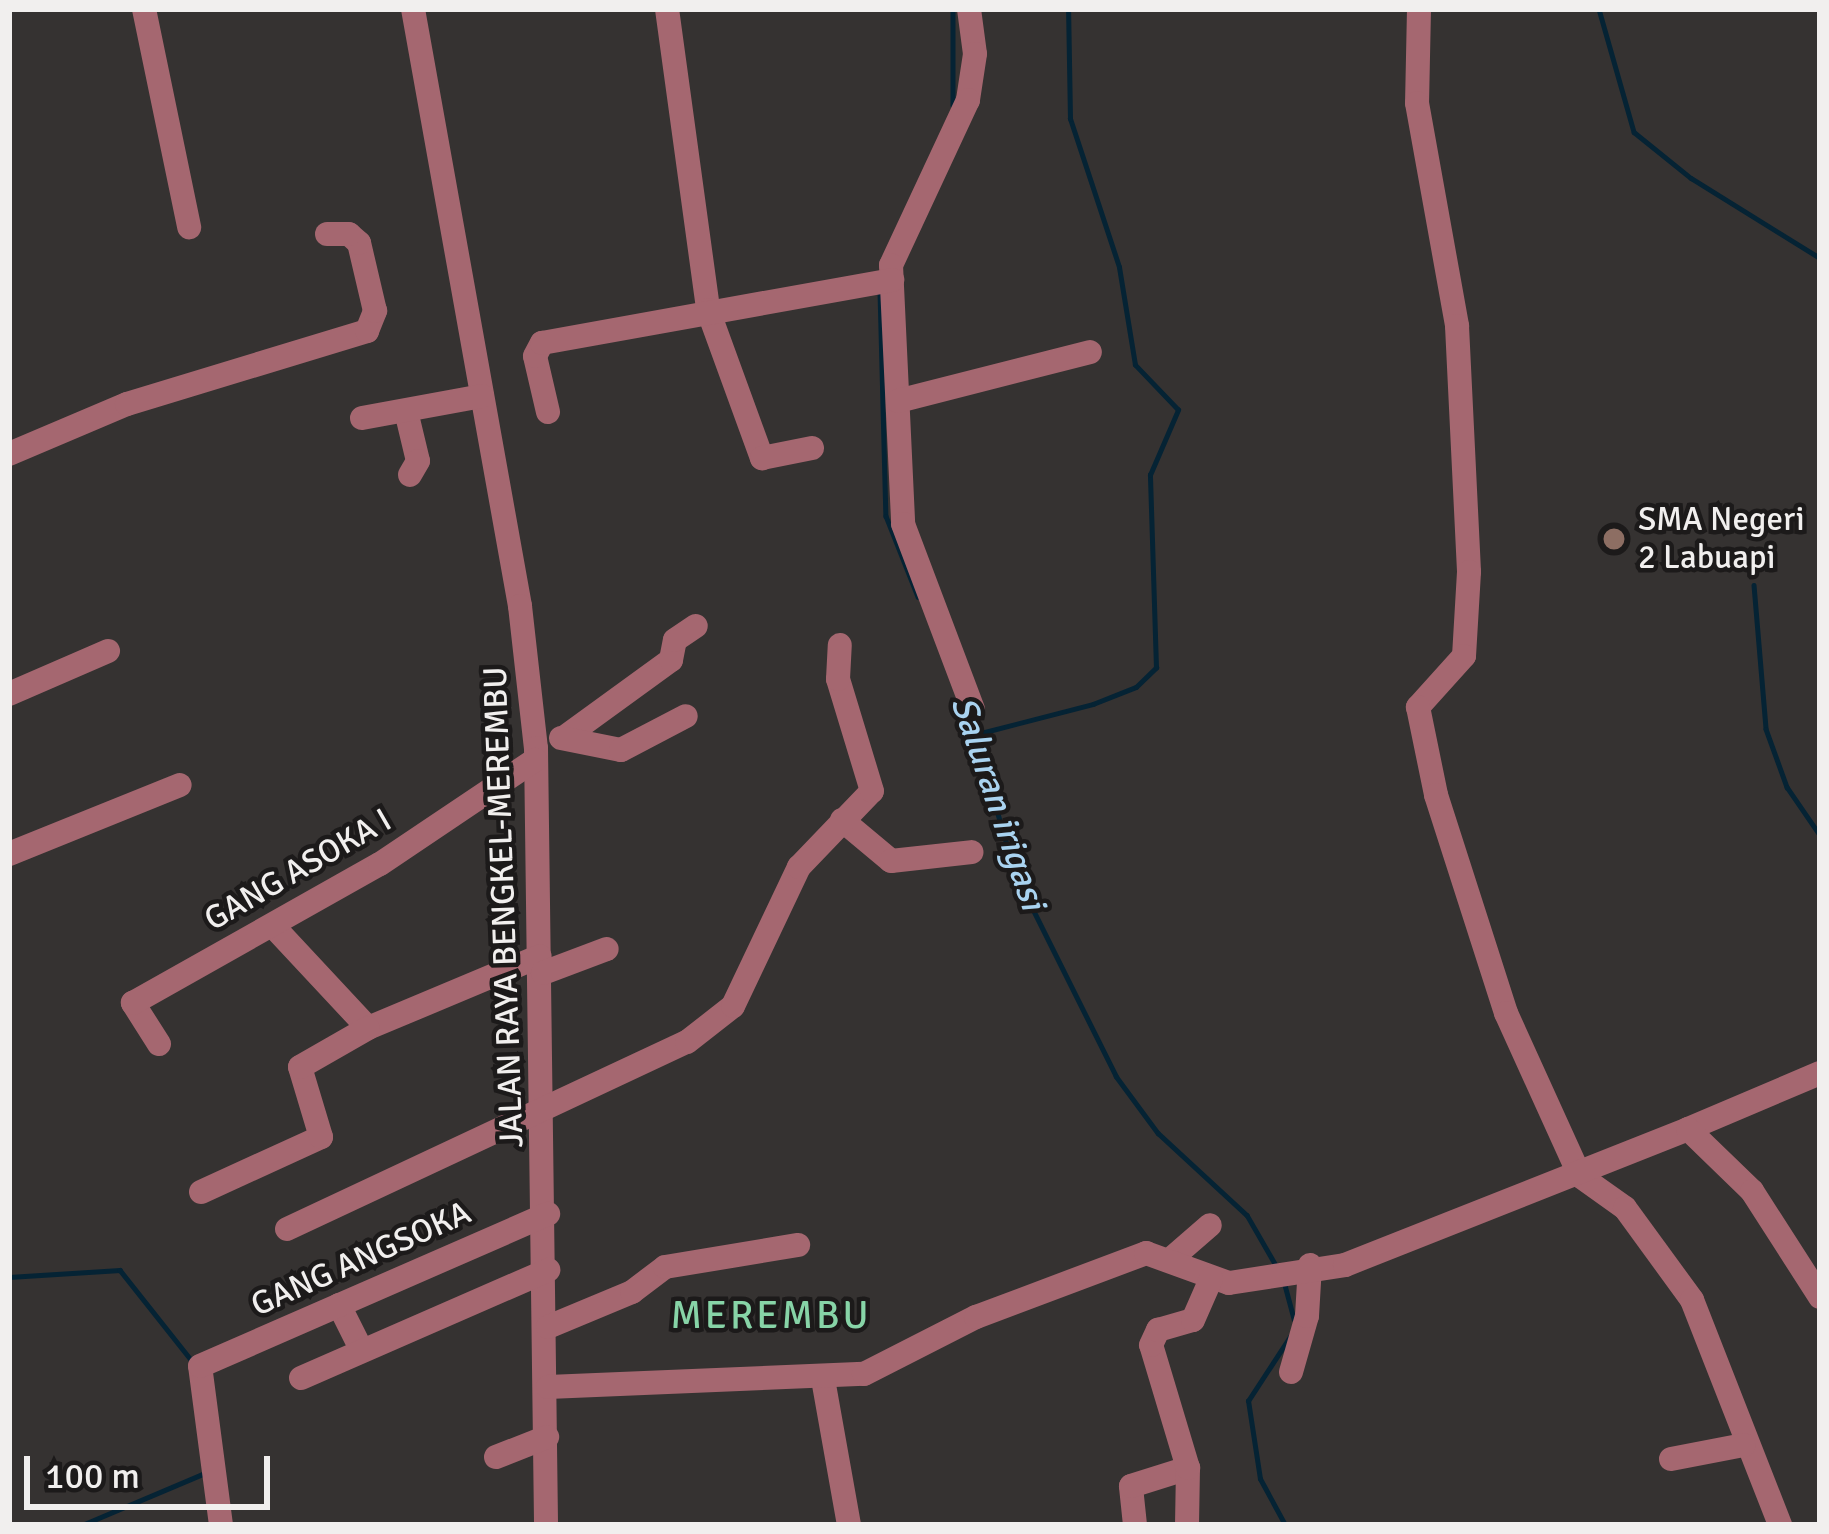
<!DOCTYPE html>
<html>
<head>
<meta charset="utf-8">
<style>
	body { margin:0 }
	#map { position:relative; width:1829px; height:1534px; overflow:hidden; background:#353231; font-family:Signika,sans-serif }
	div>[style] { position:absolute }
	.stream>* { height:4.5px; margin:-2.25px; padding:0 2.25px; transform-origin:2.25px; border-radius:2.25px; background:#052334 }
	.minor>* { height:24px; margin:-12px; padding:0 12px; transform-origin:12px; border-radius:12px; background:#a56770 }
	.dots>* { width:33px; height:33px; translate:-50% -50%; box-sizing:border-box; border:6px solid #1c1a1a; border-radius:50% }
	span { translate:-50% -50%; white-space:nowrap; text-align:center; line-height:1.15; -webkit-text-stroke:9px #1c1a1a; paint-order:stroke }
	.poi-label { font-size:33px; color:#f1efee }
	.left { translate:0 -50%; text-align:left }
	.street-label { font-size:33px; color:#f1efee }
	.water-label { font-size:36px; color:#a9d3f0; font-style:italic }
	.quarter-label { font-size:39px; color:#87d4a7; letter-spacing:3px }
	.frame { position:absolute; inset:0; border:12px solid #f1efee; pointer-events:none }
	.scale { position:absolute; left:24px; top:1456px; width:246px; height:54px; box-sizing:border-box; border:6px solid #f1efee; border-top:0; padding-left:15px; font-size:36px; line-height:42px; white-space:nowrap; color:#f1efee; -webkit-text-stroke:9px #1c1a1a; paint-order:stroke }
</style>
</head>
<body>
<div id="map">
	<div class="stream">
		<i style="left:953px;top:9px;width:96px;rotate:90deg"></i>
		<i style="left:1599px;top:9px;width:128px;rotate:74.1deg"></i>
		<i style="left:1634px;top:132px;width:73px;rotate:38.9deg"></i>
		<i style="left:1691px;top:178px;width:152px;rotate:31.8deg"></i>
		<i style="left:880px;top:291px;width:225px;rotate:88.5deg"></i>
		<i style="left:886px;top:516px;width:87px;rotate:68.4deg"></i>
		<i style="left:1754px;top:585px;width:144px;rotate:85.2deg"></i>
		<i style="left:1766px;top:729px;width:62px;rotate:70.1deg"></i>
		<i style="left:1787px;top:787px;width:58px;rotate:55.5deg"></i>
		<i style="left:970px;top:718px;width:164px;rotate:73.7deg"></i>
		<i style="left:1016px;top:875px;width:225px;rotate:63.5deg"></i>
		<i style="left:1116px;top:1076px;width:71px;rotate:53.6deg"></i>
		<i style="left:1158px;top:1133px;width:121px;rotate:42.7deg"></i>
		<i style="left:1247px;top:1215px;width:62px;rotate:60.1deg"></i>
		<i style="left:977px;top:734px;width:120px;rotate:-14.5deg"></i>
		<i style="left:1093px;top:704px;width:46px;rotate:-21.6deg"></i>
		<i style="left:1136px;top:687px;width:28px;rotate:-44deg"></i>
		<i style="left:1156px;top:668px;width:193px;rotate:-91.8deg"></i>
		<i style="left:1150px;top:475px;width:71px;rotate:-66.7deg"></i>
		<i style="left:1178px;top:410px;width:62px;rotate:-133.7deg"></i>
		<i style="left:1135px;top:365px;width:99px;rotate:-99.3deg"></i>
		<i style="left:1119px;top:267px;width:156px;rotate:-108.3deg"></i>
		<i style="left:1070px;top:119px;width:110px;rotate:-91deg"></i>
		<i style="left:9px;top:1277px;width:111px;rotate:-3.6deg"></i>
		<i style="left:120px;top:1270px;width:116px;rotate:51.6deg"></i>
		<i style="left:1285px;top:1285px;width:35px;rotate:75deg"></i>
		<i style="left:82px;top:1525px;width:134px;rotate:-22.9deg"></i>
		<i style="left:1285px;top:1525px;width:52px;rotate:-118.5deg"></i>
		<i style="left:1260px;top:1479px;width:79px;rotate:-98.7deg"></i>
		<i style="left:1248px;top:1401px;width:79px;rotate:-56.9deg"></i>
	</div>
	<div class="minor">
		<i style="left:144px;top:9px;width:223px;rotate:78.3deg"></i>
		<i style="left:413px;top:9px;width:607px;rotate:79.84deg"></i>
		<i style="left:520px;top:606px;width:143px;rotate:83.6deg"></i>
		<i style="left:536px;top:748px;width:777px;rotate:89.26deg"></i>
		<i style="left:667px;top:9px;width:304px;rotate:82.2deg"></i>
		<i style="left:708px;top:310px;width:158px;rotate:70deg"></i>
		<i style="left:762px;top:458px;width:51px;rotate:-11.3deg"></i>
		<i style="left:969px;top:9px;width:45px;rotate:82.4deg"></i>
		<i style="left:975px;top:54px;width:47px;rotate:98.7deg"></i>
		<i style="left:968px;top:100px;width:182px;rotate:115deg"></i>
		<i style="left:891px;top:265px;width:259px;rotate:87.3deg"></i>
		<i style="left:903px;top:524px;width:198px;rotate:69.3deg"></i>
		<i style="left:1419px;top:9px;width:94px;rotate:91.2deg"></i>
		<i style="left:1417px;top:103px;width:227px;rotate:79.8deg"></i>
		<i style="left:1457px;top:326px;width:246px;rotate:87.2deg"></i>
		<i style="left:1469px;top:572px;width:84px;rotate:93.4deg"></i>
		<i style="left:1464px;top:656px;width:69px;rotate:132deg"></i>
		<i style="left:1418px;top:707px;width:90px;rotate:78.4deg"></i>
		<i style="left:1436px;top:795px;width:229px;rotate:72.2deg"></i>
		<i style="left:1506px;top:1013px;width:179px;rotate:65.6deg"></i>
		<i style="left:1580px;top:1176px;width:55px;rotate:35.4deg"></i>
		<i style="left:1625px;top:1208px;width:114px;rotate:53.9deg"></i>
		<i style="left:1692px;top:1300px;width:242px;rotate:68.6deg"></i>
		<i style="left:898px;top:401px;width:198px;rotate:-14.3deg"></i>
		<i style="left:406px;top:411px;width:51px;rotate:76.5deg"></i>
		<i style="left:418px;top:461px;width:16px;rotate:120deg"></i>
		<i style="left:548px;top:412px;width:57px;rotate:-103.1deg"></i>
		<i style="left:535px;top:356px;width:15px;rotate:-62deg"></i>
		<i style="left:542px;top:343px;width:356px;rotate:-10.2deg"></i>
		<i style="left:362px;top:418px;width:122px;rotate:-10.4deg"></i>
		<i style="left:9px;top:454px;width:128px;rotate:-23deg"></i>
		<i style="left:127px;top:404px;width:251px;rotate:-16.9deg"></i>
		<i style="left:367px;top:331px;width:22px;rotate:-68deg"></i>
		<i style="left:375px;top:311px;width:70px;rotate:-103.2deg"></i>
		<i style="left:359px;top:243px;width:13px;rotate:-138deg"></i>
		<i style="left:349px;top:234px;width:22px;rotate:180deg"></i>
		<i style="left:9px;top:694px;width:108px;rotate:-23.5deg"></i>
		<i style="left:565px;top:737px;width:131px;rotate:-36deg"></i>
		<i style="left:671px;top:660px;width:20px;rotate:-79deg"></i>
		<i style="left:675px;top:640px;width:25px;rotate:-34deg"></i>
		<i style="left:561px;top:738px;width:61px;rotate:11.3deg"></i>
		<i style="left:621px;top:750px;width:73px;rotate:-27.6deg"></i>
		<i style="left:842px;top:820px;width:64px;rotate:39.9deg"></i>
		<i style="left:891px;top:861px;width:81px;rotate:-6.3deg"></i>
		<i style="left:9px;top:854px;width:184px;rotate:-22deg"></i>
		<i style="left:273px;top:926px;width:139px;rotate:47deg"></i>
		<i style="left:368px;top:1028px;width:186px;rotate:-22.7deg"></i>
		<i style="left:543px;top:973px;width:68px;rotate:-20.6deg"></i>
		<i style="left:159px;top:1044px;width:49px;rotate:-122.4deg"></i>
		<i style="left:133px;top:1003px;width:283px;rotate:-29.4deg"></i>
		<i style="left:380px;top:864px;width:187px;rotate:-33.9deg"></i>
		<i style="left:1688px;top:1129px;width:143px;rotate:-23deg"></i>
		<i style="left:201px;top:1192px;width:132px;rotate:-24.6deg"></i>
		<i style="left:321px;top:1137px;width:73px;rotate:-106.7deg"></i>
		<i style="left:300px;top:1067px;width:78px;rotate:-29.8deg"></i>
		<i style="left:287px;top:1229px;width:442px;rotate:-25.1deg"></i>
		<i style="left:687px;top:1042px;width:58px;rotate:-38deg"></i>
		<i style="left:733px;top:1006px;width:154px;rotate:-64.6deg"></i>
		<i style="left:799px;top:867px;width:105px;rotate:-46.2deg"></i>
		<i style="left:872px;top:791px;width:117px;rotate:-106.9deg"></i>
		<i style="left:838px;top:679px;width:34px;rotate:-87deg"></i>
		<i style="left:1172px;top:1258px;width:50px;rotate:-41deg"></i>
		<i style="left:339px;top:1305px;width:49px;rotate:63.4deg"></i>
		<i style="left:548px;top:1327px;width:91px;rotate:-22.6deg"></i>
		<i style="left:632px;top:1292px;width:41px;rotate:-37.1deg"></i>
		<i style="left:665px;top:1267px;width:135px;rotate:-9.4deg"></i>
		<i style="left:1291px;top:1372px;width:58px;rotate:-74.1deg"></i>
		<i style="left:1307px;top:1316px;width:51px;rotate:-86.6deg"></i>
		<i style="left:301px;top:1378px;width:270px;rotate:-23.6deg"></i>
		<i style="left:823px;top:1379px;width:148px;rotate:79.9deg"></i>
		<i style="left:548px;top:1387px;width:316px;rotate:-2.4deg"></i>
		<i style="left:864px;top:1374px;width:126px;rotate:-27deg"></i>
		<i style="left:976px;top:1317px;width:182px;rotate:-20.6deg"></i>
		<i style="left:1146px;top:1253px;width:88px;rotate:19.9deg"></i>
		<i style="left:1229px;top:1283px;width:117px;rotate:-8.8deg"></i>
		<i style="left:1345px;top:1265px;width:369px;rotate:-21.6deg"></i>
		<i style="left:1688px;top:1129px;width:89px;rotate:44.1deg"></i>
		<i style="left:1752px;top:1191px;width:126px;rotate:57.3deg"></i>
		<i style="left:496px;top:1457px;width:55px;rotate:-21.4deg"></i>
		<i style="left:1671px;top:1459px;width:74px;rotate:-10.9deg"></i>
		<i style="left:221px;top:1525px;width:160px;rotate:-97.5deg"></i>
		<i style="left:200px;top:1366px;width:380px;rotate:-23.6deg"></i>
		<i style="left:1135px;top:1525px;width:39px;rotate:-96deg"></i>
		<i style="left:1131px;top:1486px;width:60px;rotate:-17.5deg"></i>
		<i style="left:1187px;top:1525px;width:57px;rotate:-89deg"></i>
		<i style="left:1188px;top:1468px;width:128px;rotate:-106.7deg"></i>
		<i style="left:1151px;top:1345px;width:17px;rotate:-65deg"></i>
		<i style="left:1158px;top:1330px;width:36px;rotate:-16deg"></i>
		<i style="left:1193px;top:1320px;width:45px;rotate:-66.3deg"></i>
	</div>
	<div class="dots">
		<i style="left:1614px;top:539px;background:#8d6e63"></i>
	</div>
	<div class="poi-label">
		<span class="left" style="left:1638px;top:539px">SMA Negeri<br>2 Labuapi</span>
	</div>
	<div class="street-label">
		<span style="left:298px;top:870px;rotate:-30deg">GANG ASOKA I</span>
		<span style="left:504px;top:907px;rotate:-92deg">JALAN RAYA BENGKEL-MEREMBU</span>
		<span style="left:361px;top:1259px;rotate:-24deg">GANG ANGSOKA</span>
	</div>
	<div class="water-label">
		<span style="left:998px;top:803px;rotate:71deg">Saluran irigasi</span>
	</div>
	<div class="quarter-label">
		<span style="left:771px;top:1315px">MEREMBU</span>
	</div>
	<div class="frame"></div>
	<div class="scale">100 m</div>
</div>
</body>
</html>
